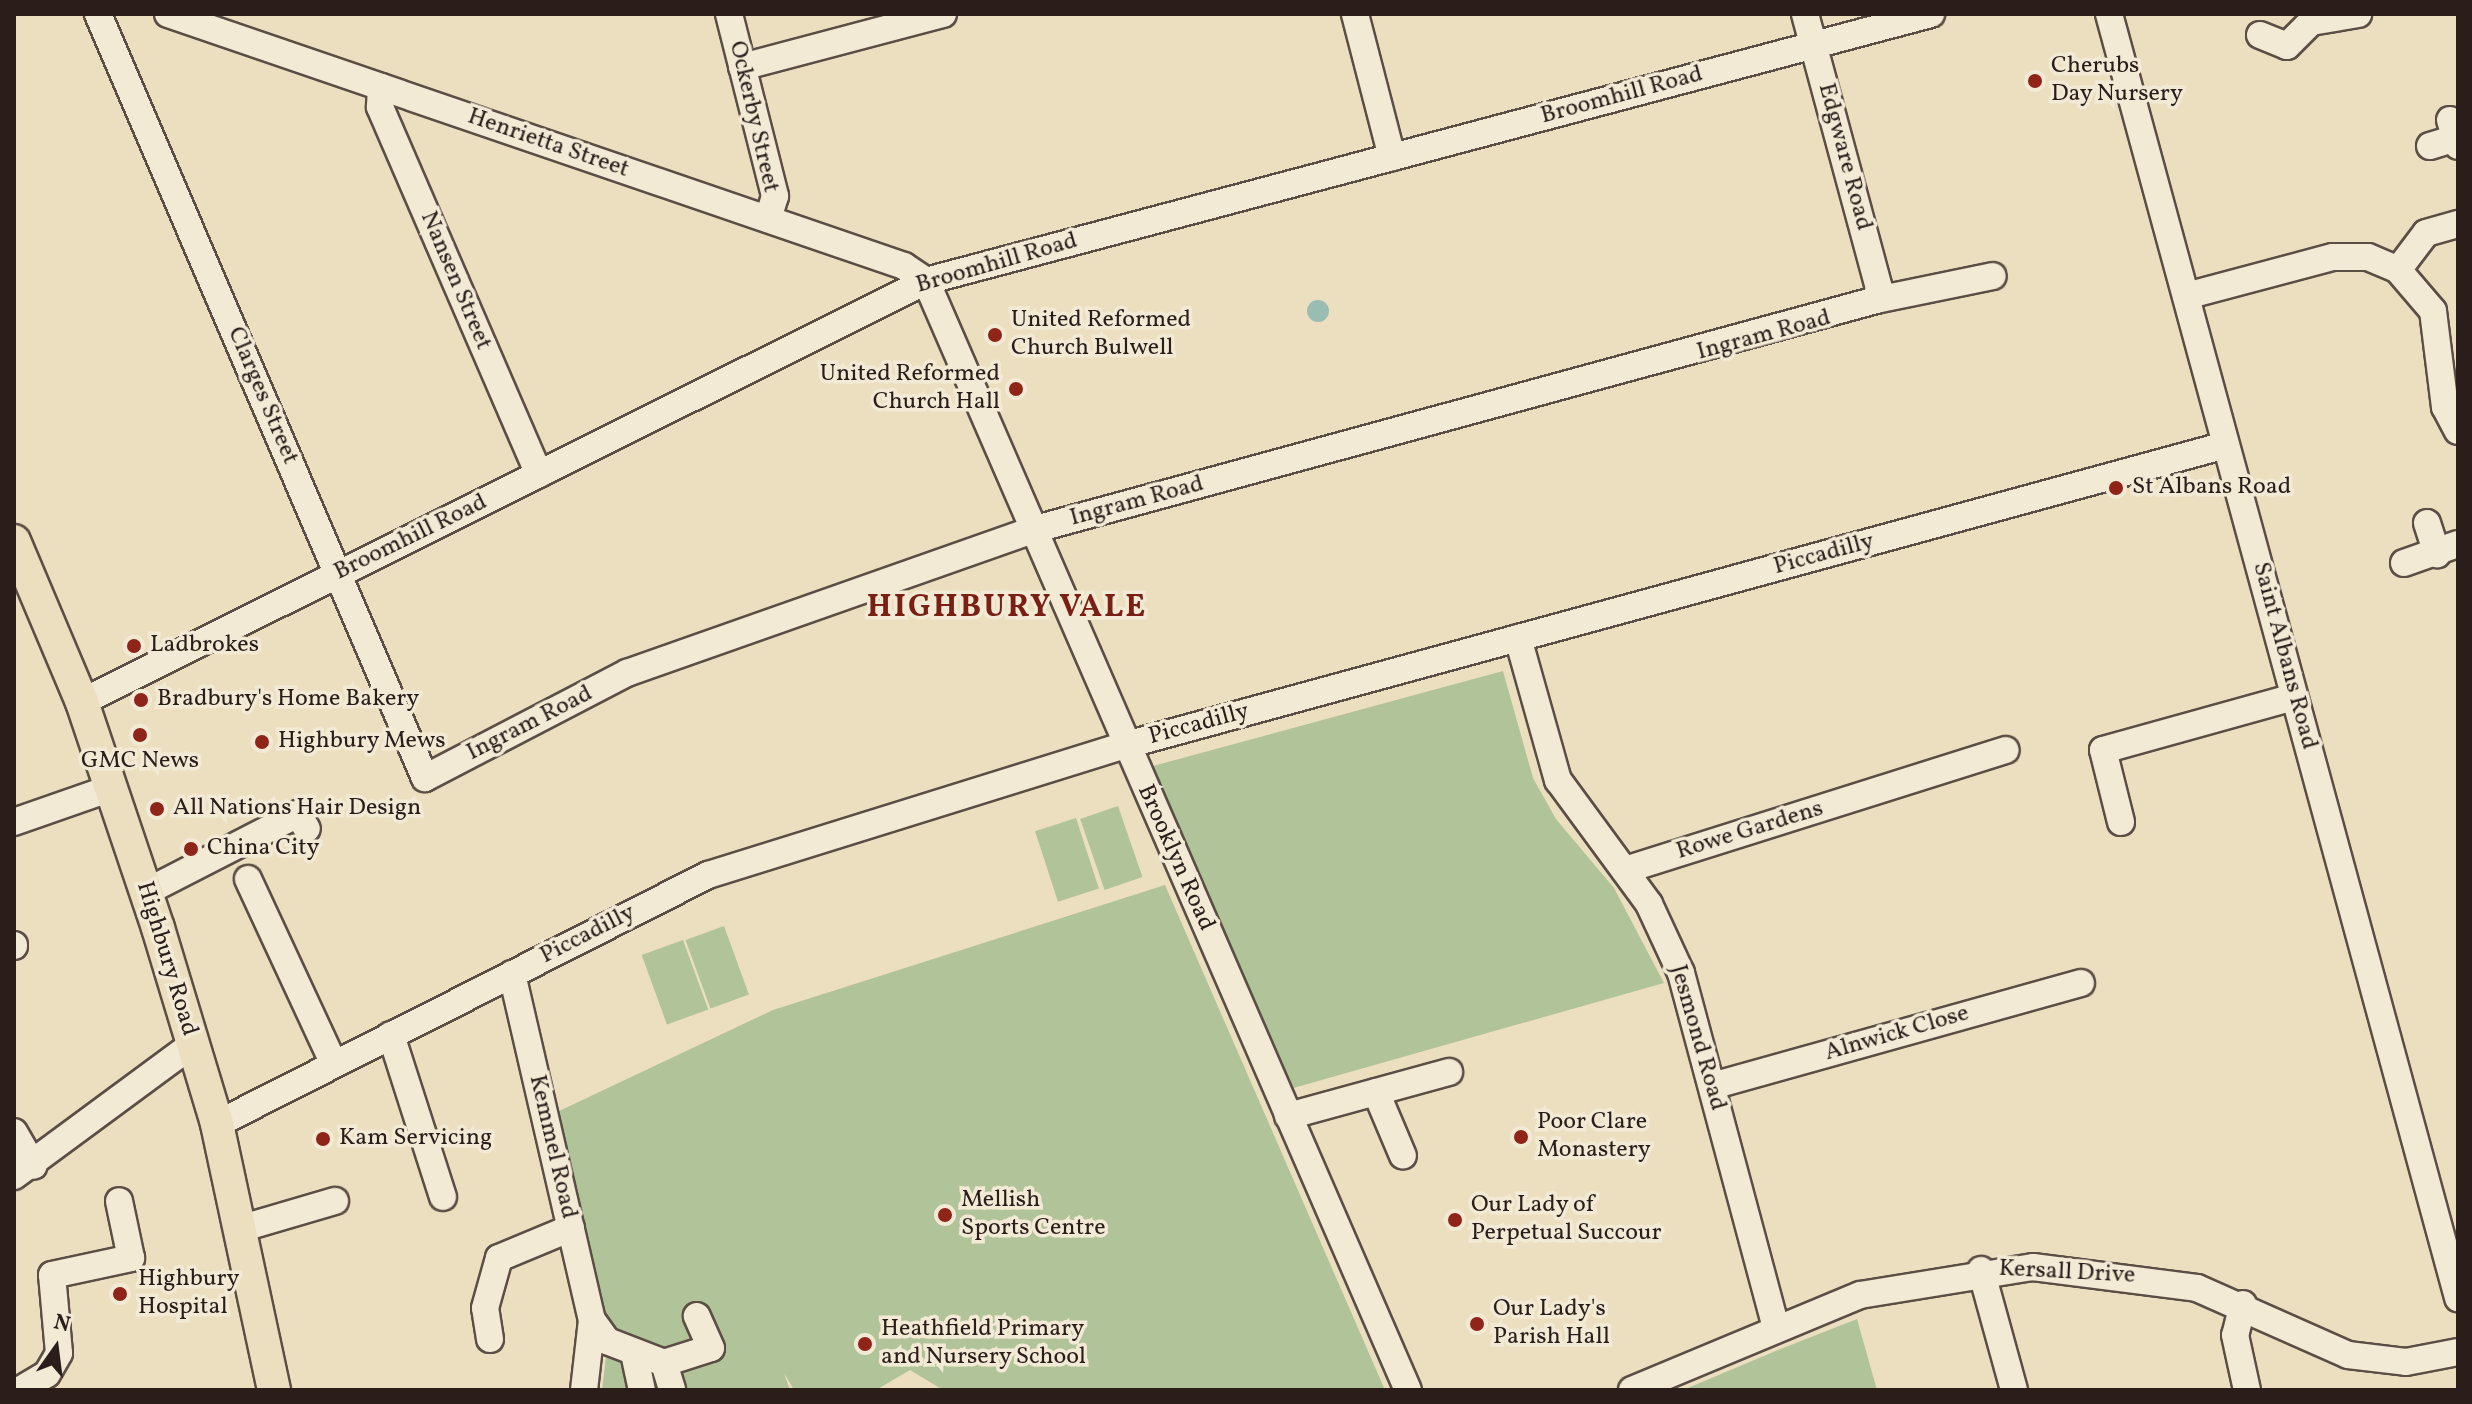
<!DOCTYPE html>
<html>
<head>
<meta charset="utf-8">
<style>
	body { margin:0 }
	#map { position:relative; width:2472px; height:1404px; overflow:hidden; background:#ecdfc0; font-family:Vollkorn,serif }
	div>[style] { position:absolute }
	.green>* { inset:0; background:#b1c398; transform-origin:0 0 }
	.water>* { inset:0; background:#99bdb2 }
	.round { border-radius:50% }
	.roads { filter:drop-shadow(2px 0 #5b4e44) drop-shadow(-2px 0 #5b4e44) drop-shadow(0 2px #5b4e44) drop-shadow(0 -2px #5b4e44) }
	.minor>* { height:26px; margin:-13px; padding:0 13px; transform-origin:13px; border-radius:13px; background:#f3ead6 }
	.major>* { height:32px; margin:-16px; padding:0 16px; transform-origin:16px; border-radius:16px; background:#ecdfc0 }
	.dots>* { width:22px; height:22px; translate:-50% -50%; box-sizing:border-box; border:4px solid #f3ead6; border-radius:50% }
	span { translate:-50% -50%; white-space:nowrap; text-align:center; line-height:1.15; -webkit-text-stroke:7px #f3ead6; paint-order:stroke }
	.poi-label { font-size:24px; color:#2b1e1a }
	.left { translate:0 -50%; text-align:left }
	.right { translate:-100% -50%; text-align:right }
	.street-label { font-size:24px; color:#2b1e1a }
	.district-label { font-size:32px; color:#7a1f14; font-weight:700; letter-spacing:2px }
	.frame { position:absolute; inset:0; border:16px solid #2b1e1a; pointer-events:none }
	.north { position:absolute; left:16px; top:1308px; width:80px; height:80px; -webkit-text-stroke:6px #f3ead6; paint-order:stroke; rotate:14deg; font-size:22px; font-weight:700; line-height:32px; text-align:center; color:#2b1e1a }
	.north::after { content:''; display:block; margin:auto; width:28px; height:36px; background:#2b1e1a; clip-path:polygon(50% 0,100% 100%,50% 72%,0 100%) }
</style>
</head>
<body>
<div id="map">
	<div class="green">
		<i style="clip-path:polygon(1503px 671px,1533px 778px,1556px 819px,1614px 888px,1664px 983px,1290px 1089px,1153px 766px)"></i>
		<i style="left:1118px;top:806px;width:75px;height:40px;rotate:71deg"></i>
		<i style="left:1076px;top:818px;width:74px;height:43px;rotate:72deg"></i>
		<i style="clip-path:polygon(1165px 885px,1385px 1390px,943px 1390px,910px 1370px,876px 1390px,794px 1390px,784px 1373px,790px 1390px,602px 1390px,609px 1332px,557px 1112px,773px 1010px)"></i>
		<i style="left:724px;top:926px;width:73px;height:41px;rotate:70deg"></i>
		<i style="left:683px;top:940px;width:74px;height:44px;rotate:70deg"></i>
		<i style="clip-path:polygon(1857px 1319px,1877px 1390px,1683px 1390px,1778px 1350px)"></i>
	</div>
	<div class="water">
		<i class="round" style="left:1307px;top:300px;width:22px;height:22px"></i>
	</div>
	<div class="roads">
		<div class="minor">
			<i style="left:98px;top:14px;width:831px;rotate:66.83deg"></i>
			<i style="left:425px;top:778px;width:228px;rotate:-27.5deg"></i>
			<i style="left:627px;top:673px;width:430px;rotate:-19.4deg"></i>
			<i style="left:1032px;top:530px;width:875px;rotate:-15.24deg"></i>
			<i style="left:168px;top:14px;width:778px;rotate:18.9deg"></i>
			<i style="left:904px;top:266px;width:27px;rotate:34deg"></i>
			<i style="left:926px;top:281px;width:1209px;rotate:66.51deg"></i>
			<i style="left:729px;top:14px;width:188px;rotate:75.8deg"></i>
			<i style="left:775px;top:196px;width:24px;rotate:107deg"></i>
			<i style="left:1355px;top:14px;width:148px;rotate:75.5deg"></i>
			<i style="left:1805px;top:14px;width:284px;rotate:74.9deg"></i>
			<i style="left:1879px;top:288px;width:12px;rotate:104deg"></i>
			<i style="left:2109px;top:14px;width:1331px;rotate:74.79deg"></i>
			<i style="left:2260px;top:35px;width:29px;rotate:22deg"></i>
			<i style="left:2287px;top:46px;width:34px;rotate:-45deg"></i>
			<i style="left:2311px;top:22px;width:48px;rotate:-9.7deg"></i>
			<i style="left:742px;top:67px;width:208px;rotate:-14.8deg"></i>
			<i style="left:381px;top:87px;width:20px;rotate:93deg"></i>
			<i style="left:380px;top:107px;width:400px;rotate:66.6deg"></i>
			<i style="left:2450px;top:120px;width:27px;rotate:73deg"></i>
			<i style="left:2430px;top:146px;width:27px;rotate:-17deg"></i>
			<i style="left:2398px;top:270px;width:46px;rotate:-52.9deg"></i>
			<i style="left:2426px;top:233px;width:33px;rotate:-16deg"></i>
			<i style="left:2186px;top:296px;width:152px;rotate:-14.9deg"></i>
			<i style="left:2333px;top:257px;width:35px"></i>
			<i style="left:2368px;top:257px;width:33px;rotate:23deg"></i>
			<i style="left:2398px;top:270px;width:54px;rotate:49.5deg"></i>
			<i style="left:2433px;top:311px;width:97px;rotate:82.9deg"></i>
			<i style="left:2445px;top:407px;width:27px;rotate:62deg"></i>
			<i style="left:1876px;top:300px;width:119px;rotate:-11.6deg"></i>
			<i style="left:2427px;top:523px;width:33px;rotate:72deg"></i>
			<i style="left:2404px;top:563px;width:57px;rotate:-19.4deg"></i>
			<i style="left:1518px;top:638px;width:148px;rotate:74.3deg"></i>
			<i style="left:1558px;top:780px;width:154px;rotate:53.7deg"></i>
			<i style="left:1649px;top:904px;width:76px;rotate:65.1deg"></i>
			<i style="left:1681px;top:973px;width:367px;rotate:75deg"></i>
			<i style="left:82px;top:702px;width:943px;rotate:-26.51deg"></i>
			<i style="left:926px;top:281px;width:1040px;rotate:-14.88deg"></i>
			<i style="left:14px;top:822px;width:103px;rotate:-19.3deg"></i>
			<i style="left:2121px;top:822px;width:74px;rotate:-104deg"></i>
			<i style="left:2103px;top:750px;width:198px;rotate:-15.5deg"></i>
			<i style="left:1625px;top:870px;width:399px;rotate:-17.5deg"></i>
			<i style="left:248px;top:879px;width:204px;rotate:65.1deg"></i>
			<i style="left:146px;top:892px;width:171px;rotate:-27.2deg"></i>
			<i style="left:298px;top:814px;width:17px;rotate:59deg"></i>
			<i style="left:14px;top:945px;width:1px;rotate:90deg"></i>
			<i style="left:512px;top:974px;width:355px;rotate:77deg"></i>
			<i style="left:592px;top:1320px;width:70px;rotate:96.5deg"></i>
			<i style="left:391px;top:1035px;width:170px;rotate:72.2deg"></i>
			<i style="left:1712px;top:1086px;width:383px;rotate:-15.6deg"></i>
			<i style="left:1376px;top:1092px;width:69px;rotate:67.1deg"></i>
			<i style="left:1288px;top:1116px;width:167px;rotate:-15.3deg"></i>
			<i style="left:217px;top:1124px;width:551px;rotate:-26.89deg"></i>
			<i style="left:708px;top:875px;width:438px;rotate:-17.3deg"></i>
			<i style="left:1126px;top:745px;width:1140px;rotate:-15.26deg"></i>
			<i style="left:14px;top:1132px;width:39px;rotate:60deg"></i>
			<i style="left:14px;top:1176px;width:222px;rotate:-36.4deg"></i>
			<i style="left:239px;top:1229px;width:100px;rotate:-16.3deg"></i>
			<i style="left:1981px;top:1270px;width:124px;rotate:74.6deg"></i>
			<i style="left:2243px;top:1304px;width:32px;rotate:104deg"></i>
			<i style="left:2235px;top:1335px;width:56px;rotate:77.7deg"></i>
			<i style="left:592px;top:1320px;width:26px;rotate:54deg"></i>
			<i style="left:607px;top:1341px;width:61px;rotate:21.1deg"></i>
			<i style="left:664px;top:1363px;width:49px;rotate:-17.7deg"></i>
			<i style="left:711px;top:1348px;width:35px;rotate:-114deg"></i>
			<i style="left:490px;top:1339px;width:31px;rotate:-99deg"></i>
			<i style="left:485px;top:1308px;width:52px;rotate:-74.4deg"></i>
			<i style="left:499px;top:1258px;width:78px;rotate:-22.6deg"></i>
			<i style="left:634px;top:1353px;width:38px;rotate:78deg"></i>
			<i style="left:664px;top:1363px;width:28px;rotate:73deg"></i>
			<i style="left:20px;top:1390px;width:31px;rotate:-31deg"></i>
			<i style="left:47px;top:1374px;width:24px;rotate:-60deg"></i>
			<i style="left:59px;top:1353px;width:78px;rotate:-95.1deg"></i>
			<i style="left:52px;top:1275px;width:81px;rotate:-12.1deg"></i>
			<i style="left:131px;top:1258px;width:58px;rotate:-101.9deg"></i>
			<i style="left:1632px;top:1390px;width:247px;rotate:-22.6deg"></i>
			<i style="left:1860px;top:1295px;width:175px;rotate:-9.2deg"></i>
			<i style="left:2033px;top:1267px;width:165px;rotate:7.3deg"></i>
			<i style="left:2197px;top:1288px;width:165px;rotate:23.9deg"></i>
			<i style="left:2348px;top:1355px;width:58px;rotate:6.9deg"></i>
			<i style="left:2406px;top:1362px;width:53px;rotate:-10.9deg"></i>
		</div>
		<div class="major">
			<i style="left:14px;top:541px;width:175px;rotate:67.1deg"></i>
			<i style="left:82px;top:702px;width:238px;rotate:71.4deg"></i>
			<i style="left:158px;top:928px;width:205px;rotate:73.2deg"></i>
			<i style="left:217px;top:1124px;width:272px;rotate:77.9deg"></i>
		</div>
	</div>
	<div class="dots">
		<i style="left:2035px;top:81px;background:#8f2418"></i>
		<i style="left:995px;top:335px;background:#8f2418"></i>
		<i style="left:1016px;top:389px;background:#8f2418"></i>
		<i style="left:2116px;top:488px;background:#8f2418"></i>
		<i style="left:134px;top:646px;background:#8f2418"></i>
		<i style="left:141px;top:700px;background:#8f2418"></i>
		<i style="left:140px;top:735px;background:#8f2418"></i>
		<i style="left:262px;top:742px;background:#8f2418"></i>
		<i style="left:157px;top:809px;background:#8f2418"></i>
		<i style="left:191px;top:849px;background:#8f2418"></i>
		<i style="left:1521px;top:1137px;background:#8f2418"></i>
		<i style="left:323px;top:1139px;background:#8f2418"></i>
		<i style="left:945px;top:1215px;background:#8f2418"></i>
		<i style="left:1455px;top:1220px;background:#8f2418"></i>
		<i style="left:120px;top:1294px;background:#8f2418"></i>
		<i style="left:1477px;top:1324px;background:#8f2418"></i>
		<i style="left:865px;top:1344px;background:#8f2418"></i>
	</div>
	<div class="poi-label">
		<span class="left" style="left:2051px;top:81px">Cherubs<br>Day Nursery</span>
		<span class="left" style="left:1011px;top:335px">United Reformed<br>Church Bulwell</span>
		<span class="right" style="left:1000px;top:389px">United Reformed<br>Church Hall</span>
		<span class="left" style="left:2132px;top:488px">St Albans Road</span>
		<span class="left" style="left:150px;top:646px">Ladbrokes</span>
		<span class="left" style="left:157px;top:700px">Bradbury's Home Bakery</span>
		<span class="left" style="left:278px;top:742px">Highbury Mews</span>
		<span style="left:140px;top:762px">GMC News</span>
		<span class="left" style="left:173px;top:809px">All Nations Hair Design</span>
		<span class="left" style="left:207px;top:849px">China City</span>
		<span class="left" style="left:1537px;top:1137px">Poor Clare<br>Monastery</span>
		<span class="left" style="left:339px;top:1139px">Kam Servicing</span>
		<span class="left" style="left:961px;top:1215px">Mellish<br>Sports Centre</span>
		<span class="left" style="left:1471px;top:1220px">Our Lady of<br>Perpetual Succour</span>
		<span class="left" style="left:138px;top:1294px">Highbury<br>Hospital</span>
		<span class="left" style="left:1493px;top:1324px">Our Lady's<br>Parish Hall</span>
		<span class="left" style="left:881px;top:1344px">Heathfield Primary<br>and Nursery School</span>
	</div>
	<div class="street-label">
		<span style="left:1622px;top:96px;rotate:-15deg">Broomhill Road</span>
		<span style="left:753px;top:117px;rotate:77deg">Ockerby Street</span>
		<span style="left:548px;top:144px;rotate:19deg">Henrietta Street</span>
		<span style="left:1844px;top:157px;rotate:75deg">Edgware Road</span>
		<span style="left:997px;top:264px;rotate:-16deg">Broomhill Road</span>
		<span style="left:455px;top:281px;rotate:67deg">Nansen Street</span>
		<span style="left:1764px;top:336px;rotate:-15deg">Ingram Road</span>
		<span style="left:262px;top:396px;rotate:67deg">Clarges Street</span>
		<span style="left:1137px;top:502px;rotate:-15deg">Ingram Road</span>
		<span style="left:411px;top:538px;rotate:-26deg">Broomhill Road</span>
		<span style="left:1824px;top:555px;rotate:-15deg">Piccadilly</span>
		<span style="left:2284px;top:656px;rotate:75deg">Saint Albans Road</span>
		<span style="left:530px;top:724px;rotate:-27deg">Ingram Road</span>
		<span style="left:1199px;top:725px;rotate:-15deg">Piccadilly</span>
		<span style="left:1750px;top:831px;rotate:-17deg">Rowe Gardens</span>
		<span style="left:1175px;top:858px;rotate:66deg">Brooklyn Road</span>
		<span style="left:588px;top:935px;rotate:-27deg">Piccadilly</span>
		<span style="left:166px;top:959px;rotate:73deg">Highbury Road</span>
		<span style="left:1897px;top:1034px;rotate:-16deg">Alnwick Close</span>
		<span style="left:1697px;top:1038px;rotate:74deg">Jesmond Road</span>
		<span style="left:552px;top:1147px;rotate:77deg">Kemmel Road</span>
		<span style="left:2067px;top:1273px;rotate:3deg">Kersall Drive</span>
	</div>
	<div class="district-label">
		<span style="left:1007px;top:608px">HIGHBURY VALE</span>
	</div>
	<div class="frame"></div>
	<div class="north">N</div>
</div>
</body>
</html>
